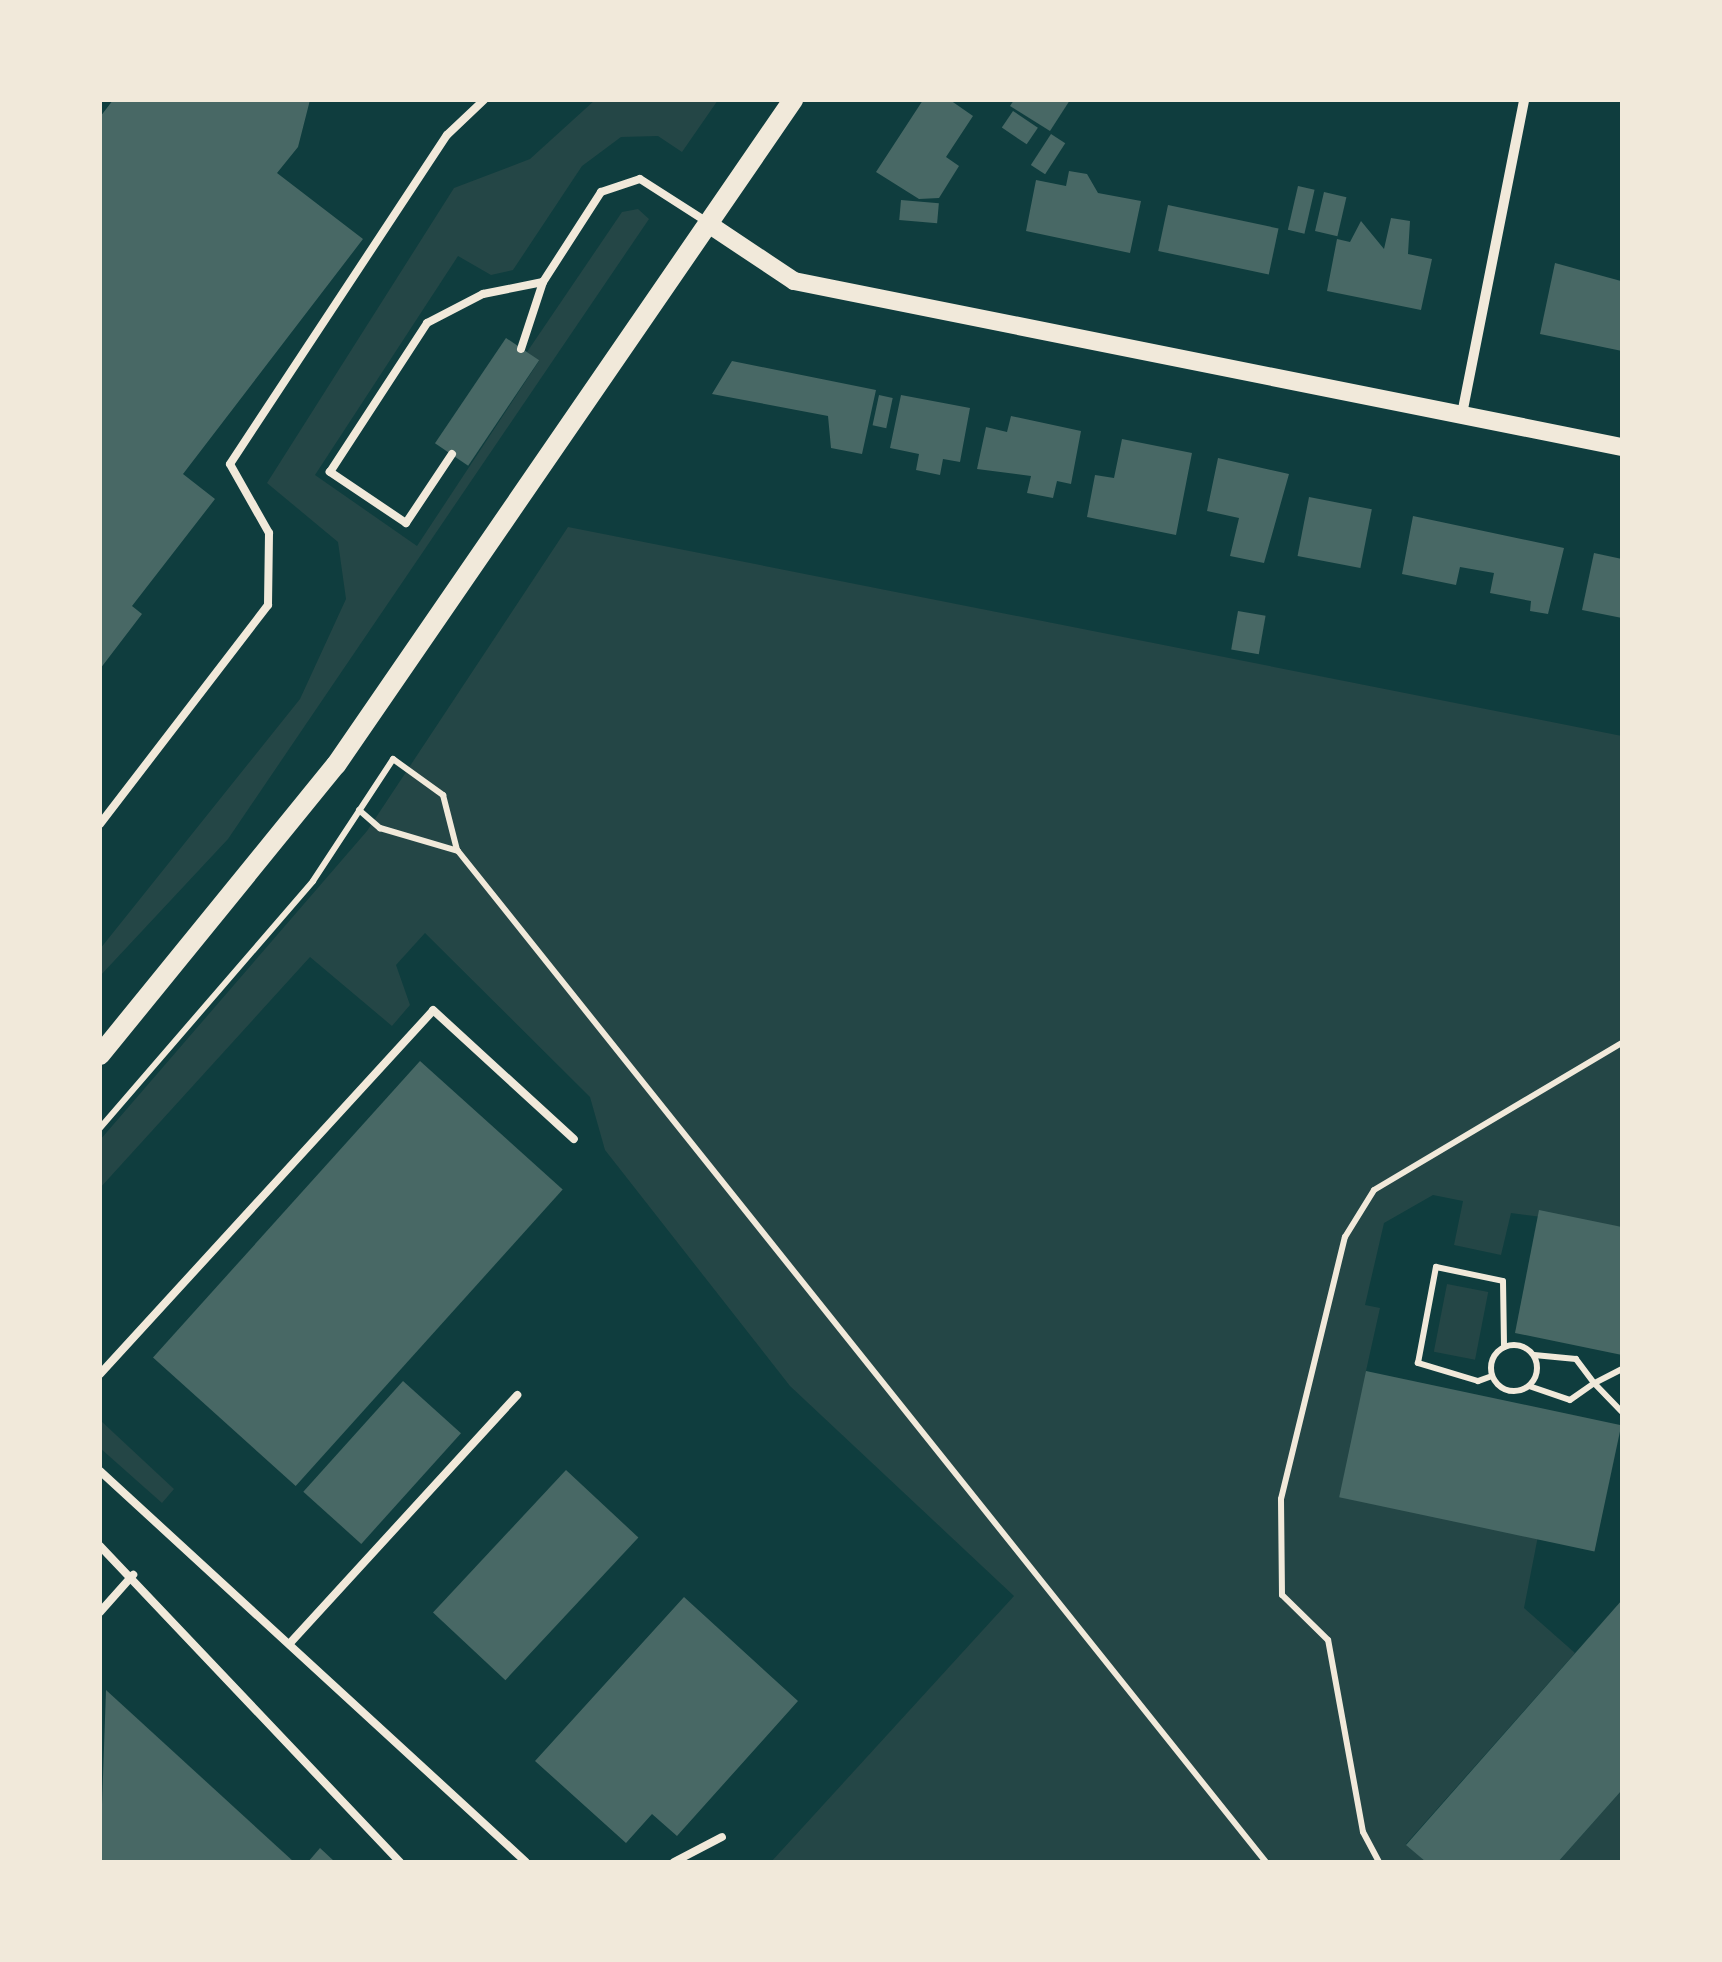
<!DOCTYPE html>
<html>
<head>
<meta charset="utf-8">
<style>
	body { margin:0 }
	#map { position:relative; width:1722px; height:1962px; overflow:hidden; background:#0f3d3e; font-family:Overpass,sans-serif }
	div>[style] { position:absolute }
	.green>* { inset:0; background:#244646; transform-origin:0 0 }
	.building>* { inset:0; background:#486865; transform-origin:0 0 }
	.path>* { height:6px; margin:-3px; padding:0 3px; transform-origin:3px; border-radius:3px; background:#f1e9da }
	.path>.ring { margin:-3px; padding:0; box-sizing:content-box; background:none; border:6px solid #f1e9da; border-radius:50% }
	.service>* { height:8px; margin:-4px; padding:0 4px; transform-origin:4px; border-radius:4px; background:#f1e9da }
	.minor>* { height:10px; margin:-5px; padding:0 5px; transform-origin:5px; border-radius:5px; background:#f1e9da }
	.tertiary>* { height:18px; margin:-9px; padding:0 9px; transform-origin:9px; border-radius:9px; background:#f1e9da }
	.secondary>* { height:20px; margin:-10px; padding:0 10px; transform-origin:10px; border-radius:10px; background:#f1e9da }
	span { translate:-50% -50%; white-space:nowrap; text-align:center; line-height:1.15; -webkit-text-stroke:10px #f1e9da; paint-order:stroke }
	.frame { position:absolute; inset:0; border:102px solid #f1e9da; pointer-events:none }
</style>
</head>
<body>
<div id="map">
	<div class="green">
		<i style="clip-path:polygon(595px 100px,718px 100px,682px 152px,658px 136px,621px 137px,582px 166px,513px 270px,491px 275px,458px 256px,315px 475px,417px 546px,539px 361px,527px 352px,622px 212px,638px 209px,649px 219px,228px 839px,100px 976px,100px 949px,300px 699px,346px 599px,338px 542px,267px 483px,454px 188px,530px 159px)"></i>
		<i style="clip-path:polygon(568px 527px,1622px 736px,1622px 1227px,1511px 1213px,1501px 1255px,1454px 1245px,1463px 1201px,1433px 1195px,1384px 1223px,1365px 1305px,1380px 1308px,1366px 1371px,1538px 1536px,1524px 1608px,1575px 1653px,1406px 1844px,1426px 1862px,771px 1862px,1014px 1596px,790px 1386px,605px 1150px,590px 1097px,425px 933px,396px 965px,410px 1005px,392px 1026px,310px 957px,100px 1188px,100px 1140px,367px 831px)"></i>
		<i style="left:1447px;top:1284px;width:42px;height:69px;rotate:11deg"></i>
		<i style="clip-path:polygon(100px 1420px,174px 1489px,162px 1503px,100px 1448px)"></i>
		<i style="clip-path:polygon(1622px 1790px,1622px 1862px,1558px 1862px)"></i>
	</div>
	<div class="building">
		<i style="clip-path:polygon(113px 100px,310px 100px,298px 147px,277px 173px,363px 239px,183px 474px,215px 499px,132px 606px,142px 614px,100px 669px,100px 117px)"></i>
		<i style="clip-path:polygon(923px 100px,950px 100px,973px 116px,946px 157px,959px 166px,939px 198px,919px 199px,876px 172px)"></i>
		<i style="clip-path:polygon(1014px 100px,1070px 100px,1050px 131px,1010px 106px)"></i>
		<i style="left:1013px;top:111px;width:30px;height:20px;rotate:34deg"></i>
		<i style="left:1051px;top:134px;width:17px;height:37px;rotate:33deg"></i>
		<i style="clip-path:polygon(1069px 171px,1087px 174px,1098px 193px,1141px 201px,1130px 253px,1026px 231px,1036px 180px,1066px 186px)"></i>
		<i style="left:1298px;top:186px;width:17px;height:45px;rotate:13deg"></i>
		<i style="left:1324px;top:192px;width:23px;height:40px;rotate:13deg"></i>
		<i style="left:901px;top:200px;width:38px;height:20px;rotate:5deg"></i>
		<i style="left:1168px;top:205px;width:113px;height:47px;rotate:12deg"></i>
		<i style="clip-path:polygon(1391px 218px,1410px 221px,1408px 254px,1432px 259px,1421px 310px,1327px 291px,1337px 239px,1350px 242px,1361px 221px,1384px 249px)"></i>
		<i style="clip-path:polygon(1555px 263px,1621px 281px,1622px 351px,1540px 334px)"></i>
		<i style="left:506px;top:338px;width:40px;height:127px;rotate:34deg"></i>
		<i style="clip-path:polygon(732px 361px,876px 390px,862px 454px,831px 448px,828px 416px,712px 394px)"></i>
		<i style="left:879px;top:395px;width:14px;height:31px;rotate:12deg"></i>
		<i style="clip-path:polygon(901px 395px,970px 408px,960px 462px,943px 459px,940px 475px,916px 470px,919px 454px,890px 448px)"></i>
		<i style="clip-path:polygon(1011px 416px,1081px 431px,1071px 484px,1057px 481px,1053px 498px,1027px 493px,1031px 476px,977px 469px,986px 427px,1007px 432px)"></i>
		<i style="clip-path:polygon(1122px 439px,1192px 453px,1176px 535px,1087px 517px,1095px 475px,1114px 478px)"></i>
		<i style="clip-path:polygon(1218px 458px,1289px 474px,1264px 563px,1230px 556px,1239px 518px,1207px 511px)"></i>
		<i style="left:1309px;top:497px;width:64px;height:60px;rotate:11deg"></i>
		<i style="clip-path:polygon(1413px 516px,1564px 548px,1548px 614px,1530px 611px,1531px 601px,1490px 593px,1494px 573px,1460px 567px,1456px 585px,1402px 574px)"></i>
		<i style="clip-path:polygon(1594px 553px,1622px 559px,1622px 618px,1582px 610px)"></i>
		<i style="left:1238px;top:611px;width:28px;height:39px;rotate:10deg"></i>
		<i style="left:420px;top:1061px;width:192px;height:399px;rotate:42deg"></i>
		<i style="clip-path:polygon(1539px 1210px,1622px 1227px,1622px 1355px,1515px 1333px)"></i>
		<i style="left:1366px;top:1371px;width:261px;height:129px;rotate:12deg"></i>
		<i style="left:403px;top:1381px;width:78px;height:149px;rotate:42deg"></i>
		<i style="left:566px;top:1470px;width:99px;height:195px;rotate:43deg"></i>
		<i style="clip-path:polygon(684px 1597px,798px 1701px,677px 1836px,652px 1814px,626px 1843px,535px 1761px)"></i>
		<i style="clip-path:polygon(1622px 1600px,1622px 1790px,1558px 1862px,1426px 1862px,1406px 1845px)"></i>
		<i style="clip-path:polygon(106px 1690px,294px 1862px,100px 1862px)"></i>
		<i style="clip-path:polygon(320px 1848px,335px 1862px,308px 1862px)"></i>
	</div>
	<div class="path">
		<i style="left:359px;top:810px;width:28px;rotate:41deg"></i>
		<i style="left:380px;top:828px;width:81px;rotate:16.4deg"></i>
		<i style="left:458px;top:851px;width:1294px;rotate:51.37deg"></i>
		<i style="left:100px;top:1128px;width:326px;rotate:-49.2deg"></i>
		<i style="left:313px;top:881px;width:146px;rotate:-56.7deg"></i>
		<i style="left:393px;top:759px;width:62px;rotate:35.8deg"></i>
		<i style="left:443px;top:795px;width:57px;rotate:75.7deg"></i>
		<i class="ring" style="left:1491px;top:1345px;width:40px;height:40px"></i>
		<i style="left:1622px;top:1369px;width:31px;rotate:153deg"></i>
		<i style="left:1594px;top:1383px;width:40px;rotate:46deg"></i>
		<i style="left:1492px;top:1376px;width:15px;rotate:160deg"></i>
		<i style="left:1478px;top:1381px;width:63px;rotate:-163.3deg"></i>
		<i style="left:1418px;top:1363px;width:98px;rotate:-79.4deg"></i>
		<i style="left:1436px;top:1267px;width:68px;rotate:11.8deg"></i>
		<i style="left:1503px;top:1281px;width:66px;rotate:89.1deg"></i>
		<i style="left:1529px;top:1386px;width:43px;rotate:18.9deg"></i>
		<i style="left:1570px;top:1400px;width:29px;rotate:-35deg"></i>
		<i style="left:1594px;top:1383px;width:30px;rotate:-127deg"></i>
		<i style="left:1576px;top:1359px;width:42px;rotate:-174.6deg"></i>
		<i style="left:1379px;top:1862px;width:34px;rotate:-118deg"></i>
		<i style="left:1363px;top:1832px;width:195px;rotate:-100.3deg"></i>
		<i style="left:1328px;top:1640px;width:64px;rotate:-135.6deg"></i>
		<i style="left:1282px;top:1595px;width:96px;rotate:-90.6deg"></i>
		<i style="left:1281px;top:1499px;width:270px;rotate:-76.3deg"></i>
		<i style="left:1345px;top:1237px;width:55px;rotate:-58.3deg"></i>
		<i style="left:1374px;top:1190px;width:288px;rotate:-30.7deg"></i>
	</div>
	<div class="service">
		<i style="left:521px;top:349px;width:71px;rotate:-71.8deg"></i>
		<i style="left:543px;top:282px;width:107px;rotate:-57.2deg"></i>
		<i style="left:601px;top:192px;width:41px;rotate:-18.4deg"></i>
		<i style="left:640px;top:179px;width:80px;rotate:32.7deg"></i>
		<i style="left:452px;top:454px;width:83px;rotate:123.7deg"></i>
		<i style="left:406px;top:523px;width:92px;rotate:-146.1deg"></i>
		<i style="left:330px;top:472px;width:178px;rotate:-56.9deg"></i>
		<i style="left:427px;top:323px;width:63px;rotate:-27.4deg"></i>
		<i style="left:483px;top:294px;width:61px;rotate:-11.3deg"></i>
		<i style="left:100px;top:824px;width:276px;rotate:-52.5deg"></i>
		<i style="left:268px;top:605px;width:72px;rotate:-89.2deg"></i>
		<i style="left:269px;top:533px;width:79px;rotate:-119.5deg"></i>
		<i style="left:230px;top:464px;width:394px;rotate:-56.6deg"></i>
		<i style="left:447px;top:135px;width:51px;rotate:-43.4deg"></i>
		<i style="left:100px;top:1374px;width:493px;rotate:-47.5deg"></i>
		<i style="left:433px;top:1010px;width:191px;rotate:42.5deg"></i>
		<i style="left:100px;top:1471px;width:578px;rotate:42.55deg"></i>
		<i style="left:100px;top:1546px;width:436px;rotate:46.5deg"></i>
		<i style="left:100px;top:1612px;width:50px;rotate:-48.3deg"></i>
		<i style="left:291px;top:1642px;width:335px;rotate:-47.5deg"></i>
		<i style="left:674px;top:1862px;width:54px;rotate:-27.5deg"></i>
	</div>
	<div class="minor">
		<i style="left:1462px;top:414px;width:320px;rotate:-78.8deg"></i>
	</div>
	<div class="tertiary">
		<i style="left:710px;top:225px;width:101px;rotate:33.7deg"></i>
		<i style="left:794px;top:281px;width:844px;rotate:11.34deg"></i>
	</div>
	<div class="secondary">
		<i style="left:100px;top:1055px;width:374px;rotate:-50.9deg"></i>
		<i style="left:336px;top:765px;width:807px;rotate:-55.5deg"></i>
	</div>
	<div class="frame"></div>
</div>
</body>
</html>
